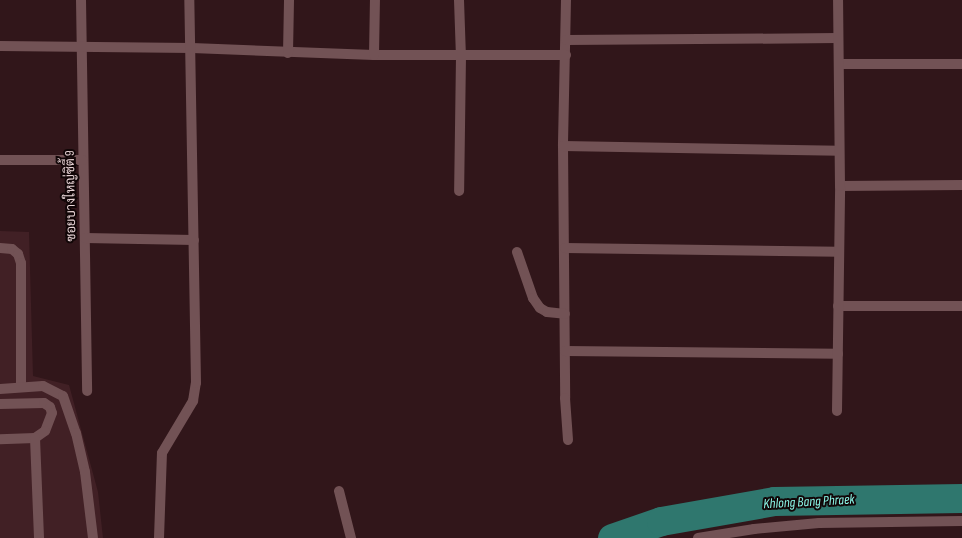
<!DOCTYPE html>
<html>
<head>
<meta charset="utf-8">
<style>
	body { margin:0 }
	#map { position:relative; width:962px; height:538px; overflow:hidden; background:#31161a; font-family:"Sofia Sans Condensed",Sarabun,sans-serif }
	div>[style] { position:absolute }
	.built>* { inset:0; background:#412025 }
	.river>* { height:29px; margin:-14.5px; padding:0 14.5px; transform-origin:14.5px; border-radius:14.5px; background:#2f776e }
	.minor>* { height:10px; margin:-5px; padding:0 5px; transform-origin:5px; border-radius:5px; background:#725255 }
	span { translate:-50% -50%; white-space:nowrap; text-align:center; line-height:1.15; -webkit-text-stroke:4px #110607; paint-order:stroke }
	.street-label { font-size:13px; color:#e8d4d6 }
	.water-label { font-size:14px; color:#8cf8e9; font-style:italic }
</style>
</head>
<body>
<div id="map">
	<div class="built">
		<i style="clip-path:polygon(0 231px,29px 232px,33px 376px,69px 385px,98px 492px,103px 538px,0 538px)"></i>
	</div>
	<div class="river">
		<i style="left:612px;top:538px;width:52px;rotate:-19.1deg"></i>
		<i style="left:661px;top:521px;width:115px;rotate:-10deg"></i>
		<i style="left:774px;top:501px;width:188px;rotate:-0.9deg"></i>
	</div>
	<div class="minor">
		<i style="left:81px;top:0;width:391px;rotate:89.1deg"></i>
		<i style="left:459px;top:0;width:56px;rotate:88deg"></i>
		<i style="left:461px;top:56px;width:135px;rotate:90.8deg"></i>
		<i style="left:566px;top:0;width:146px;rotate:91.2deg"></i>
		<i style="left:563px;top:146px;width:252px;rotate:89.5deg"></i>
		<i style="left:565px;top:398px;width:42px;rotate:85.9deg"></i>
		<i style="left:566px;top:40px;width:272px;rotate:-0.4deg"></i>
		<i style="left:0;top:46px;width:192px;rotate:0.6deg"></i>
		<i style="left:192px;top:48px;width:182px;rotate:2.2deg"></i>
		<i style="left:374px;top:55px;width:192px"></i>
		<i style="left:288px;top:53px;width:53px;rotate:-88.9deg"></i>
		<i style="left:374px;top:55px;width:55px;rotate:-89deg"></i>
		<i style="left:839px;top:64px;width:123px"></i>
		<i style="left:563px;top:146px;width:276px;rotate:1deg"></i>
		<i style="left:0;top:160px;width:83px"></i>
		<i style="left:840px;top:186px;width:122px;rotate:-0.5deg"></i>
		<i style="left:85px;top:238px;width:109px;rotate:1.1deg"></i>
		<i style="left:0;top:248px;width:12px;rotate:5deg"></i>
		<i style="left:12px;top:249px;width:8px;rotate:40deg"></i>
		<i style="left:18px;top:254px;width:9px;rotate:72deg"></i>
		<i style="left:21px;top:263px;width:124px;rotate:90deg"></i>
		<i style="left:565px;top:248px;width:273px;rotate:0.8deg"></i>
		<i style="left:517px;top:252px;width:49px;rotate:70.8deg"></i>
		<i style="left:533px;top:298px;width:12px;rotate:55deg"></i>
		<i style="left:540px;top:308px;width:8px;rotate:30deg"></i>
		<i style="left:547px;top:312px;width:18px;rotate:6deg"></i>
		<i style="left:838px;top:306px;width:124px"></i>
		<i style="left:565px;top:351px;width:273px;rotate:0.6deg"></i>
		<i style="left:0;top:389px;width:43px;rotate:-4deg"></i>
		<i style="left:43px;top:386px;width:22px;rotate:27deg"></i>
		<i style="left:63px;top:396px;width:39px;rotate:71deg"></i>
		<i style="left:76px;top:433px;width:40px;rotate:77deg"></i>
		<i style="left:85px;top:472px;width:66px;rotate:83.1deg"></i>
		<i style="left:0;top:404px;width:44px;rotate:-1.3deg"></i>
		<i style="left:44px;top:403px;width:7px;rotate:34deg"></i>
		<i style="left:50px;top:407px;width:6px;rotate:72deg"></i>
		<i style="left:52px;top:413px;width:19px;rotate:111deg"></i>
		<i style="left:45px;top:431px;width:12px;rotate:145deg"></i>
		<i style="left:35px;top:438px;width:35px;rotate:178deg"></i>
		<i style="left:837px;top:411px;width:225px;rotate:-89.2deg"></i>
		<i style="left:840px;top:186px;width:186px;rotate:-90.6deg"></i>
		<i style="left:35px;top:438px;width:100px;rotate:87.7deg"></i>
		<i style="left:339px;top:491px;width:49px;rotate:75.7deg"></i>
		<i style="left:159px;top:538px;width:85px;rotate:-88deg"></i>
		<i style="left:162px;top:453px;width:61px;rotate:-59.2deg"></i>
		<i style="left:193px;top:401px;width:18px;rotate:-81deg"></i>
		<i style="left:196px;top:383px;width:383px;rotate:-91deg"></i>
		<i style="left:698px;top:538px;width:57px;rotate:-9.1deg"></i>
		<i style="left:754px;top:529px;width:65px;rotate:-5.3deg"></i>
		<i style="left:819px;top:523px;width:143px;rotate:-0.8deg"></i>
	</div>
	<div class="street-label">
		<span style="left:71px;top:196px;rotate:-91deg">ซอยบางใหญ่ซิตี้ 9</span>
	</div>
	<div class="water-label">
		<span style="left:809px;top:502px;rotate:-3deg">Khlong Bang Phraek</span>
	</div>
</div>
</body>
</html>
